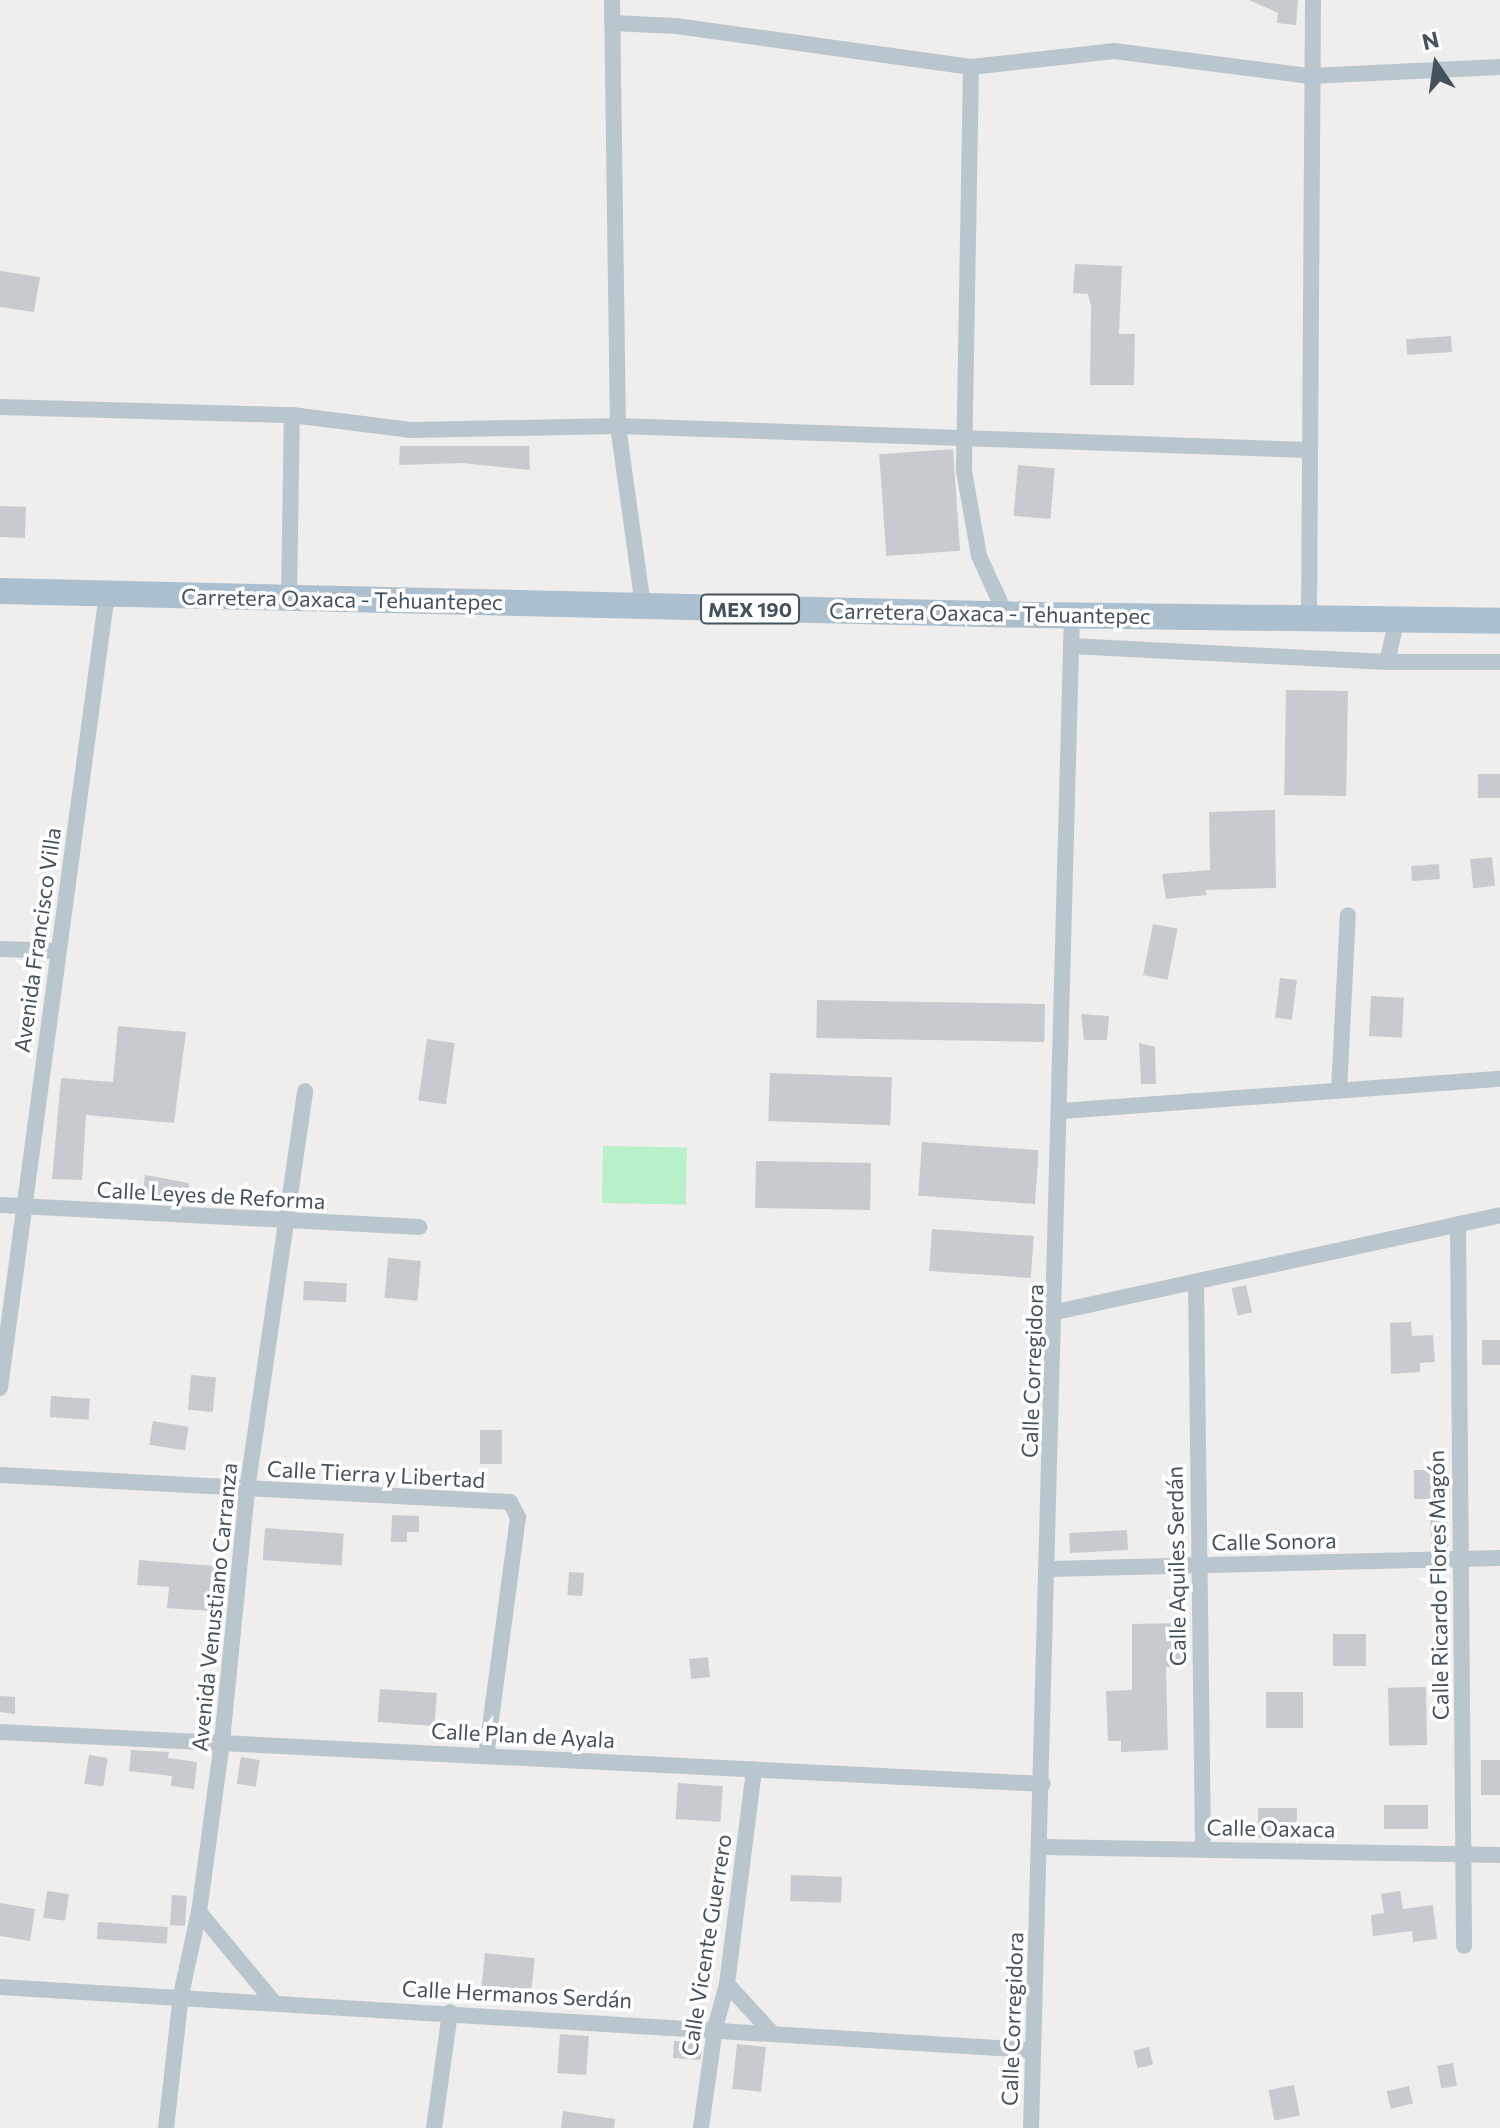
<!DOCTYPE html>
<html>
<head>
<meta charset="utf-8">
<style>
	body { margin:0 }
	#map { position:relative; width:1500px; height:2128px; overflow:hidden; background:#f0eded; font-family:Commissioner,sans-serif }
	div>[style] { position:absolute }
	.green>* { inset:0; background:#b8f1c9; transform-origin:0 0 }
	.building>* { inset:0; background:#c7cbd0; transform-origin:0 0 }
	.minor>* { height:16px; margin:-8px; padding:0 8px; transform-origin:8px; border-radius:8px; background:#bac6ce }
	.primary>* { height:26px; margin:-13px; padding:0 13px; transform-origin:13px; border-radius:13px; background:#abbfce }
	span { translate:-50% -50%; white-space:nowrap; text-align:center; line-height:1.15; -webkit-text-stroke:7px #fff; paint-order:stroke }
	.shield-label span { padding:2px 6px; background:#fff; border:2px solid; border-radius:6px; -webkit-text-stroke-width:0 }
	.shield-label { font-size:20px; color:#44525c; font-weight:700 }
	.street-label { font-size:22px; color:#44525c }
	.north { position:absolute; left:1396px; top:24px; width:80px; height:80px; -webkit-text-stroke:6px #fff; paint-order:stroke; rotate:347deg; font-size:22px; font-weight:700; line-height:32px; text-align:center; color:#44525c }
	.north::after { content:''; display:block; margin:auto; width:28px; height:36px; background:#44525c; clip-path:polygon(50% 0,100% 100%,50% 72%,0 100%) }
</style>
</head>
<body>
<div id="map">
	<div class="green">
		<i style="left:603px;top:1146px;width:84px;height:57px;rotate:1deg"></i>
	</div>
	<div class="building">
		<i style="clip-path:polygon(1249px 0,1298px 0,1296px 25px,1277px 23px,1278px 13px)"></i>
		<i style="clip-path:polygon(1075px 264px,1122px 266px,1119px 334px,1135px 334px,1134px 385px,1090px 385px,1091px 306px,1088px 294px,1073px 293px)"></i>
		<i style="clip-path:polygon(0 271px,40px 277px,34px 312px,0 307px)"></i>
		<i style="left:1451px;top:336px;width:16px;height:45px;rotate:86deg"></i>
		<i style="clip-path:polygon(400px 446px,529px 446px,530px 470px,462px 463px,399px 465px)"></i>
		<i style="left:953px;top:449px;width:102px;height:74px;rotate:86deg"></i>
		<i style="left:1018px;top:465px;width:37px;height:51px;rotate:5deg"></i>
		<i style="left:0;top:506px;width:26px;height:31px;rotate:2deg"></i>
		<i style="left:1286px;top:690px;width:62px;height:105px;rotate:1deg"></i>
		<i style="left:1500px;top:774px;width:24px;height:22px;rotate:90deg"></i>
		<i style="clip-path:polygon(1275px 810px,1276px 888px,1205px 890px,1207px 895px,1166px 899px,1162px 874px,1210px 870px,1209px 812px)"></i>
		<i style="left:1492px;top:857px;width:29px;height:22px;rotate:84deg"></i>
		<i style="left:1439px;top:864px;width:15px;height:28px;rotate:86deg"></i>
		<i style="left:1153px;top:924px;width:25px;height:52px;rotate:11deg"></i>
		<i style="left:1280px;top:978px;width:17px;height:40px;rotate:7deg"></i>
		<i style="left:1371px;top:996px;width:33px;height:40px;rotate:3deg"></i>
		<i style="left:817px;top:1000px;width:228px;height:38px;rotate:1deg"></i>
		<i style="clip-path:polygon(1081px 1014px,1109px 1016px,1107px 1040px,1084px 1040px)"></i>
		<i style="clip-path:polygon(118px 1026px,186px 1032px,174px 1123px,86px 1115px,82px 1180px,52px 1179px,61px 1078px,113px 1082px)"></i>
		<i style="left:427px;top:1039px;width:28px;height:62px;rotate:8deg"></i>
		<i style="clip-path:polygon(1139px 1043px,1155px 1047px,1156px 1084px,1141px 1084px)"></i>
		<i style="left:770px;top:1073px;width:122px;height:48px;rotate:2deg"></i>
		<i style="left:922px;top:1142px;width:117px;height:54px;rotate:4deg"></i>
		<i style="left:756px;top:1161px;width:115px;height:47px;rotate:1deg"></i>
		<i style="clip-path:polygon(145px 1175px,189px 1183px,187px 1204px,142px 1201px)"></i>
		<i style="left:932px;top:1229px;width:102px;height:42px;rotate:4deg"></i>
		<i style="left:388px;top:1258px;width:33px;height:40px;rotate:5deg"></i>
		<i style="left:304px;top:1281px;width:43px;height:19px;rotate:3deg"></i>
		<i style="left:1246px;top:1285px;width:28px;height:15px;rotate:77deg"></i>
		<i style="clip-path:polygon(1411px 1322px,1412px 1336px,1433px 1335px,1435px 1362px,1420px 1363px,1420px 1372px,1391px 1374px,1390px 1323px)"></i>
		<i style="left:1500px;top:1340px;width:25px;height:18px;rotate:90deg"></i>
		<i style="left:191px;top:1375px;width:25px;height:35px;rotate:5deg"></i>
		<i style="left:51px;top:1396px;width:39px;height:21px;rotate:4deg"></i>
		<i style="left:153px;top:1421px;width:36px;height:24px;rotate:9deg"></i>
		<i style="left:480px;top:1430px;width:22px;height:34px"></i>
		<i style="left:1414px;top:1470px;width:17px;height:29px"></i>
		<i style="left:1447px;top:1512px;width:36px;height:17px;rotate:88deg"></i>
		<i style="clip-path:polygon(392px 1515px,419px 1516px,419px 1532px,407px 1532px,407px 1542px,391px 1542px)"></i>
		<i style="left:265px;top:1528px;width:79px;height:32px;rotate:4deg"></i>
		<i style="left:1127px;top:1530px;width:20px;height:58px;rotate:87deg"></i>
		<i style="clip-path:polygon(139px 1560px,228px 1567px,224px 1612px,167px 1608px,169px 1587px,137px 1585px)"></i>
		<i style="left:569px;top:1572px;width:15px;height:23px;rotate:4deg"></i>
		<i style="clip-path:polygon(1187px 1623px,1187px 1666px,1166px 1667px,1168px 1750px,1121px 1752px,1121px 1741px,1108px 1741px,1106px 1691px,1132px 1690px,1132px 1624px)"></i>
		<i style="left:1333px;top:1634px;width:33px;height:32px"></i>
		<i style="left:708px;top:1657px;width:20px;height:19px;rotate:84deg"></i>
		<i style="left:1426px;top:1687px;width:58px;height:38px;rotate:89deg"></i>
		<i style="left:380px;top:1689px;width:57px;height:33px;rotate:4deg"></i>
		<i style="left:1266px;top:1692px;width:37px;height:36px"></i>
		<i style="clip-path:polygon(0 1696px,15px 1697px,15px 1714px,0 1712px)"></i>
		<i style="clip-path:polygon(131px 1750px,169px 1752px,168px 1758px,197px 1762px,194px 1789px,171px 1786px,172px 1776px,129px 1771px)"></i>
		<i style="left:89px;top:1755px;width:19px;height:29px;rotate:9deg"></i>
		<i style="left:241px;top:1757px;width:19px;height:27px;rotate:9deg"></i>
		<i style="left:1500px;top:1760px;width:35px;height:19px;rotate:90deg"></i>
		<i style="left:678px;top:1783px;width:45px;height:36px;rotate:4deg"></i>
		<i style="left:1428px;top:1805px;width:24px;height:44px;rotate:90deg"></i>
		<i style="left:1258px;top:1808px;width:39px;height:30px"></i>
		<i style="left:791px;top:1875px;width:51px;height:26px;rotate:2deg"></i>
		<i style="left:47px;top:1891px;width:22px;height:27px;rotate:8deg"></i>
		<i style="clip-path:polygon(1400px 1891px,1403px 1909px,1433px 1905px,1437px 1939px,1413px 1942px,1412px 1931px,1373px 1936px,1371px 1915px,1384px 1913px,1381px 1894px)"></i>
		<i style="left:172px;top:1895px;width:15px;height:30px;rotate:4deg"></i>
		<i style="clip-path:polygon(0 1903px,35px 1909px,30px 1941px,0 1936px)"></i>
		<i style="left:98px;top:1922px;width:70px;height:17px;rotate:4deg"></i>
		<i style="left:485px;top:1953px;width:50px;height:34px;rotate:6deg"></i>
		<i style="left:560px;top:2034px;width:29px;height:39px;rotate:4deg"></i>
		<i style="left:674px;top:2041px;width:28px;height:17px;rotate:4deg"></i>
		<i style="left:737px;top:2044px;width:29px;height:45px;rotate:6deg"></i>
		<i style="left:1149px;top:2047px;width:18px;height:16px;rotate:77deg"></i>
		<i style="left:1453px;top:2063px;width:23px;height:16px;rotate:80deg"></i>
		<i style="left:1294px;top:2085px;width:31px;height:26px;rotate:79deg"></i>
		<i style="left:1409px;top:2086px;width:18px;height:23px;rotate:77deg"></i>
		<i style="clip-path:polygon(563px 2111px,615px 2119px,614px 2128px,561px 2128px)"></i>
	</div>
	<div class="minor">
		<i style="left:612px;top:0;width:426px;rotate:89.2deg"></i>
		<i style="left:618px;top:426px;width:182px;rotate:82.1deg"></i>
		<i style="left:613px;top:23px;width:63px;rotate:2.7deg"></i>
		<i style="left:676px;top:26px;width:298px;rotate:7.9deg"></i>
		<i style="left:971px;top:67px;width:144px;rotate:-6.4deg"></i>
		<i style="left:1114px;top:51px;width:198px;rotate:7.3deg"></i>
		<i style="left:1310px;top:76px;width:190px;rotate:-2.7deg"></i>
		<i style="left:971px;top:67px;width:404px;rotate:91deg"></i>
		<i style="left:964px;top:471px;width:86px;rotate:80deg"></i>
		<i style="left:979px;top:556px;width:65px;rotate:65.4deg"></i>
		<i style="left:0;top:407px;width:292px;rotate:1.6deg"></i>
		<i style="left:292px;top:415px;width:120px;rotate:7.2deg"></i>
		<i style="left:411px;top:430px;width:207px;rotate:-1.1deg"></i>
		<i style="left:618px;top:426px;width:691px;rotate:1.99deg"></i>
		<i style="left:289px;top:598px;width:183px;rotate:-89.1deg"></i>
		<i style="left:1309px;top:617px;width:617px;rotate:-89.63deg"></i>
		<i style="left:1071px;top:646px;width:316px;rotate:2.9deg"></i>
		<i style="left:1387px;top:662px;width:44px;rotate:-76.9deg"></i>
		<i style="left:1387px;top:662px;width:113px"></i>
		<i style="left:0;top:949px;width:58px;rotate:2deg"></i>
		<i style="left:1339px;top:1090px;width:175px;rotate:-87.1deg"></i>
		<i style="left:1061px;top:1111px;width:440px;rotate:-4.2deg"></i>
		<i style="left:0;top:1205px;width:420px;rotate:3deg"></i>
		<i style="left:1458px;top:1224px;width:722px;rotate:89.52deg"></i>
		<i style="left:1196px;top:1282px;width:567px;rotate:89.29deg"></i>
		<i style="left:1056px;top:1312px;width:454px;rotate:-12.3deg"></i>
		<i style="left:0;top:1388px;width:802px;rotate:-82.33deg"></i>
		<i style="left:0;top:1475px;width:511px;rotate:3.03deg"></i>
		<i style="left:510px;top:1502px;width:17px;rotate:62deg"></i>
		<i style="left:518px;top:1517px;width:241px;rotate:97.6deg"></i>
		<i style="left:1049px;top:1569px;width:451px;rotate:-1.4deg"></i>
		<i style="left:0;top:1732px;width:1044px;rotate:2.85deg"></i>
		<i style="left:1042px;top:1847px;width:458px;rotate:1deg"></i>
		<i style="left:199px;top:1912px;width:116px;rotate:50.3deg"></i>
		<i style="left:727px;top:1984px;width:68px;rotate:47.4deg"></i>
		<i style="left:0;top:1987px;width:1033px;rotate:3.5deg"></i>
		<i style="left:166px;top:2128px;width:134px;rotate:-83.6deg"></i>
		<i style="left:181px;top:1995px;width:85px;rotate:-77.8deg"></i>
		<i style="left:199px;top:1912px;width:173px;rotate:-82.3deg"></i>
		<i style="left:222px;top:1741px;width:252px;rotate:-84.3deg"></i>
		<i style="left:247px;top:1490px;width:403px;rotate:-81.7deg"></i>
		<i style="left:434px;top:2128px;width:117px;rotate:-82.1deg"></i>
		<i style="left:701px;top:2128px;width:101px;rotate:-82deg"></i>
		<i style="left:715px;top:2028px;width:46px;rotate:-74.7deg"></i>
		<i style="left:727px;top:1984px;width:216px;rotate:-82.8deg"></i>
		<i style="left:1031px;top:2128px;width:1513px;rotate:-88.45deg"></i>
	</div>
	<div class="primary">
		<i style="left:0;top:591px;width:1036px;rotate:1.33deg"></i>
		<i style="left:1036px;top:615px;width:464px;rotate:0.7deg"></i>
	</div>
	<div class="shield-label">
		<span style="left:750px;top:609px">MEX 190</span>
	</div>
	<div class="street-label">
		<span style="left:342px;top:599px;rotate:1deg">Carretera Oaxaca - Tehuantepec</span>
		<span style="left:990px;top:613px;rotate:1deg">Carretera Oaxaca - Tehuantepec</span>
		<span style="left:37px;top:940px;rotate:-82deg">Avenida Francisco Villa</span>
		<span style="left:211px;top:1195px;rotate:3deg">Calle Leyes de Reforma</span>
		<span style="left:1032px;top:1371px;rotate:-88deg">Calle Corregidora</span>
		<span style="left:376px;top:1474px;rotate:3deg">Calle Tierra y Libertad</span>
		<span style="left:1274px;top:1541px;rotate:-1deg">Calle Sonora</span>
		<span style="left:1176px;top:1566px;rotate:-91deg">Calle Aquiles Serdán</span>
		<span style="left:1438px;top:1585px;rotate:-91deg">Calle Ricardo Flores Magón</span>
		<span style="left:214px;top:1607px;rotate:-84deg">Avenida Venustiano Carranza</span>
		<span style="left:523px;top:1735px;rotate:3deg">Calle Plan de Ayala</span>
		<span style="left:1271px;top:1828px;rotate:1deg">Calle Oaxaca</span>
		<span style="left:706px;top:1945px;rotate:-81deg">Calle Vicente Guerrero</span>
		<span style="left:517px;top:1994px;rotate:3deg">Calle Hermanos Serdán</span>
		<span style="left:1012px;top:2019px;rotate:-88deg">Calle Corregidora</span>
	</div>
	<div class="north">N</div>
</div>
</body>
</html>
